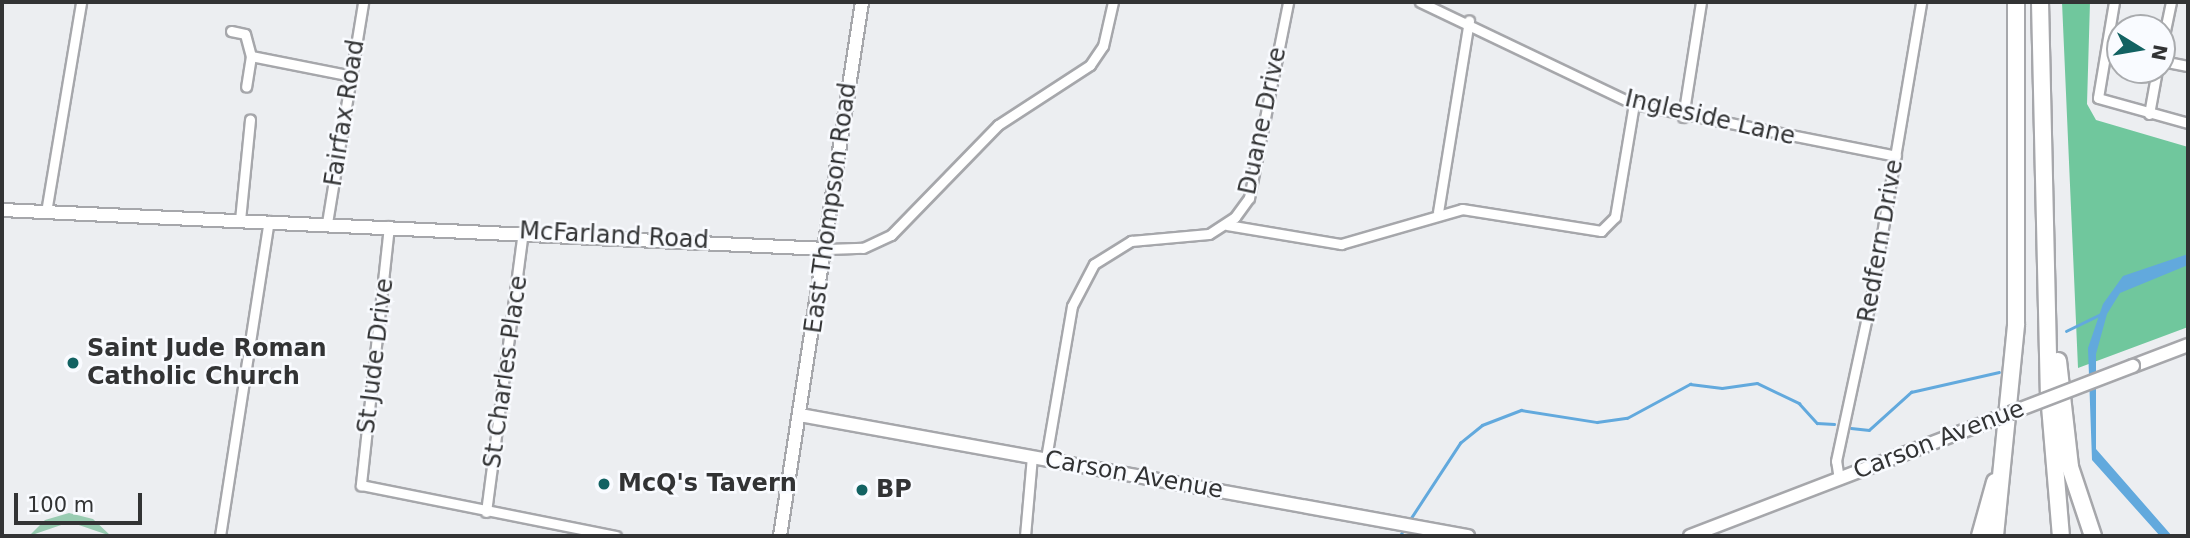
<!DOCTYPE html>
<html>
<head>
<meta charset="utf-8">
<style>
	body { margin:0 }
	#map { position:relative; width:2190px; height:538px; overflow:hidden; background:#eceef1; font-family:"DejaVu Sans",sans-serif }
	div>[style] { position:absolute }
	.green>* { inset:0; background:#99ccb2 }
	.forest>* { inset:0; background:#70c79d }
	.water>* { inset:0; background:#62a9dd }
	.stream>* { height:2.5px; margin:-1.25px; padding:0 1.25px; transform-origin:1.25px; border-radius:1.25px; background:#62a9dd }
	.roads { filter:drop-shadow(2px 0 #a6a7ab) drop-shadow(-2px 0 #a6a7ab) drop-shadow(0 2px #a6a7ab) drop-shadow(0 -2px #a6a7ab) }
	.street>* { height:9px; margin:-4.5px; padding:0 4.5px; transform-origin:4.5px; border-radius:4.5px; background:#fff }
	.secondary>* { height:12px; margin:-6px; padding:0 6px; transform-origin:6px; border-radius:6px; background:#fff }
	.highway>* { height:16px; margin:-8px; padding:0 8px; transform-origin:8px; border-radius:8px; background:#fff }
	.bridges { filter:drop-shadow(2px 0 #a6a7ab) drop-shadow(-2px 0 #a6a7ab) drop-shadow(0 2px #a6a7ab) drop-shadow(0 -2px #a6a7ab) }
	.secondary-bridge>* { height:12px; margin:-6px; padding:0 6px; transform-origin:6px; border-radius:6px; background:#fff }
	.dots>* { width:19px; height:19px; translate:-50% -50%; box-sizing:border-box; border:4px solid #f9fbff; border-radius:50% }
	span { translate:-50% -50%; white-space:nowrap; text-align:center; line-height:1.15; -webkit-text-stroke:5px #f9fbff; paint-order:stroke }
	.street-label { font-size:24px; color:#323334 }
	.poi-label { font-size:24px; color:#323334; font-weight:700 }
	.left { translate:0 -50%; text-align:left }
	.frame { position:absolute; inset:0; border:4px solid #323334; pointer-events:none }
	.north { position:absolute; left:2106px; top:14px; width:70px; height:70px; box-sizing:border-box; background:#f9fbff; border:2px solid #a9abae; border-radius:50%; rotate:101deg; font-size:19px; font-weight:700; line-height:28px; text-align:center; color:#323334 }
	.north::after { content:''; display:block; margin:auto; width:24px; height:32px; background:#126262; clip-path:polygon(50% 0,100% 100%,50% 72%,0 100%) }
	.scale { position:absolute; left:14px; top:493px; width:128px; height:32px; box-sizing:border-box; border:4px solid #323334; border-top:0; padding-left:9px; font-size:21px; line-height:24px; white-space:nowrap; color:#323334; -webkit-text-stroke:5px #f9fbff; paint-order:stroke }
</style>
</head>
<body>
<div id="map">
	<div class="green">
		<i style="clip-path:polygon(69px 513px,93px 519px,111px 536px,70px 522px,29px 536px,45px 520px)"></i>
	</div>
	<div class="forest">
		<i style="clip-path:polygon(2062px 2px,2090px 2px,2087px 104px,2096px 120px,2188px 147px,2188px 327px,2078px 368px)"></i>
	</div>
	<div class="water">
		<i style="clip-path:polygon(2188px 254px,2188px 265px,2120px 293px,2107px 314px,2096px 354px,2096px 449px,2172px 536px,2160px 536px,2092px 460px,2088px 348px,2103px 304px,2123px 276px)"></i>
	</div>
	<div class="stream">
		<i style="left:2066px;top:331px;width:37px;rotate:-26deg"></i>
		<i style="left:1851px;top:428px;width:18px;rotate:6deg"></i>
		<i style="left:1869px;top:430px;width:57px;rotate:-42.1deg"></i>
		<i style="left:1911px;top:392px;width:90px;rotate:-12.8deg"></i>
		<i style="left:1411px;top:518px;width:90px;rotate:-56.8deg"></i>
		<i style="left:1460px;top:443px;width:28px;rotate:-39deg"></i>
		<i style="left:1482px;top:425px;width:42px;rotate:-21deg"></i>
		<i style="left:1521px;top:410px;width:77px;rotate:9deg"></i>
		<i style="left:1597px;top:422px;width:30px;rotate:-8deg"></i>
		<i style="left:1627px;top:418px;width:72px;rotate:-28.4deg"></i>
		<i style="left:1690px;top:384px;width:32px;rotate:7deg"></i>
		<i style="left:1722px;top:388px;width:35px;rotate:-8deg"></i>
		<i style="left:1757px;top:383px;width:47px;rotate:25.5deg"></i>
		<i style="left:1799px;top:403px;width:27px;rotate:48deg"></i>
		<i style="left:1817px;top:423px;width:17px;rotate:3deg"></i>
		<i style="left:1400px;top:536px;width:4px;rotate:-63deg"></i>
	</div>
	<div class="roads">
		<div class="street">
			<i style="left:1420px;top:2px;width:237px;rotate:25.5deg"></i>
			<i style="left:1634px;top:104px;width:267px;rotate:11.2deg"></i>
			<i style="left:2114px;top:2px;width:97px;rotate:99.5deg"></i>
			<i style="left:2098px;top:98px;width:93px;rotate:15.5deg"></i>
			<i style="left:231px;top:31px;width:14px;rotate:12deg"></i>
			<i style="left:245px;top:34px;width:23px;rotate:75deg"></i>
			<i style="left:251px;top:56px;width:31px;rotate:99deg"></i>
			<i style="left:2162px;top:45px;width:44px;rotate:-78.2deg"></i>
			<i style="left:251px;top:56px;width:103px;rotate:11.2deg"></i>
			<i style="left:2162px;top:61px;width:26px;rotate:11deg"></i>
			<i style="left:2149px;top:114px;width:45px;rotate:-79.7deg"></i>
			<i style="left:1683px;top:117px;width:116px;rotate:-81.1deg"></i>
			<i style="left:46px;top:212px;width:213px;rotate:-80.5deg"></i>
			<i style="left:1438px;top:212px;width:194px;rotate:-80.8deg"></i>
			<i style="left:240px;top:220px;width:101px;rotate:-84.3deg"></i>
			<i style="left:327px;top:223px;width:224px;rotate:-80.7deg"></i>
			<i style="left:1227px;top:225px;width:116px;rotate:9.5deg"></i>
			<i style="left:1341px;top:244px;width:126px;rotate:-16.1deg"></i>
			<i style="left:1462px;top:209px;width:141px;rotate:9deg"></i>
			<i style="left:1601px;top:231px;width:20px;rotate:-45deg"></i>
			<i style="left:1615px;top:217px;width:115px;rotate:-80.5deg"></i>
			<i style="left:389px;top:226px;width:261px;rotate:96.2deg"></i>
			<i style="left:361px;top:485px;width:260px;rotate:11.3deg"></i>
			<i style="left:827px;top:249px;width:36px;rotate:-2deg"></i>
			<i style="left:863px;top:248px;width:31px;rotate:-25deg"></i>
			<i style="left:891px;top:235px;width:153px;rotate:-45.8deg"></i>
			<i style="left:998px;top:125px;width:110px;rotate:-33.1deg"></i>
			<i style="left:1090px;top:65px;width:23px;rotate:-56deg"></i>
			<i style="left:1103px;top:46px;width:45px;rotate:-77.2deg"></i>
			<i style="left:1046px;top:458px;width:154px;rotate:-80.3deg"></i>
			<i style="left:1072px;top:306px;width:47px;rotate:-62.4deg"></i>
			<i style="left:1094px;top:264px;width:44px;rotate:-31.9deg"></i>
			<i style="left:1131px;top:241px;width:78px;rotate:-5.1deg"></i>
			<i style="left:1209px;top:234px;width:31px;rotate:-33deg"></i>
			<i style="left:1235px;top:217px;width:24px;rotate:-54deg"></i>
			<i style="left:1249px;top:198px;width:200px;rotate:-78.7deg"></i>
			<i style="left:1839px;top:479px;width:18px;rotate:-99deg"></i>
			<i style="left:1836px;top:461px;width:172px;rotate:-77.9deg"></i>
			<i style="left:1872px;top:293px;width:295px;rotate:-80.4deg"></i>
			<i style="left:486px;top:512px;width:282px;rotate:-82.5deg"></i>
			<i style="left:220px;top:536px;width:319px;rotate:-81.2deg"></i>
			<i style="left:1025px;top:536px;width:80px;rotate:-85deg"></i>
		</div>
		<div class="secondary">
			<i style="left:2px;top:210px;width:826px;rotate:2.71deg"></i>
			<i style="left:2133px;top:366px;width:59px;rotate:-20.9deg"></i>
			<i style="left:800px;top:415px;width:679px;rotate:10.27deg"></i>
			<i style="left:780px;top:536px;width:540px;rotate:-81.27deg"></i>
			<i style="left:1690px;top:536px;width:310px;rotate:-21deg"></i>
		</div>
		<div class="highway">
			<i style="left:2040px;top:2px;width:392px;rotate:88.7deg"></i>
			<i style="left:2049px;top:394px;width:143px;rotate:85.2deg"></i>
			<i style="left:2058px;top:361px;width:107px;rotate:83.5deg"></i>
			<i style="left:2070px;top:467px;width:73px;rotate:71.6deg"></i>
			<i style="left:1980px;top:536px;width:56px;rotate:-74.5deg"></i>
			<i style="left:1995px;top:536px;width:213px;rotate:-84.3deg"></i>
			<i style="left:2016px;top:324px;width:322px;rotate:-90deg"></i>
		</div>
	</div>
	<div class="bridges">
		<div class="secondary-bridge">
			<i style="left:1979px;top:425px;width:165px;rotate:-21deg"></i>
		</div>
	</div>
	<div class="dots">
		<i style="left:73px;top:363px;background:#126262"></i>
		<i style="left:604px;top:484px;background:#126262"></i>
		<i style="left:862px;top:490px;background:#126262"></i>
	</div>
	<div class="street-label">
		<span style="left:345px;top:113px;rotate:-81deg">Fairfax Road</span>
		<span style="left:1710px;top:118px;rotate:13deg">Ingleside Lane</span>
		<span style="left:1263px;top:121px;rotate:-78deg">Duane Drive</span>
		<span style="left:831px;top:208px;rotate:-82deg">East Thompson Road</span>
		<span style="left:614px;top:236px;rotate:3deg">McFarland Road</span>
		<span style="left:1881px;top:241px;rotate:-80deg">Redfern Drive</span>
		<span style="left:376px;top:356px;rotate:-83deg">St Jude Drive</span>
		<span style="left:506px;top:372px;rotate:-82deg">St Charles Place</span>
		<span style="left:1939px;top:440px;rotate:-21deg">Carson Avenue</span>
		<span style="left:1134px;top:475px;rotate:10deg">Carson Avenue</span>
	</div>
	<div class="poi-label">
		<span class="left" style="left:87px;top:363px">Saint Jude Roman<br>Catholic Church</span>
		<span class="left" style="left:618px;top:484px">McQ's Tavern</span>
		<span class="left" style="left:876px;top:490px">BP</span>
	</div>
	<div class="frame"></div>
	<div class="north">N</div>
	<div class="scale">100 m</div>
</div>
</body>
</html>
